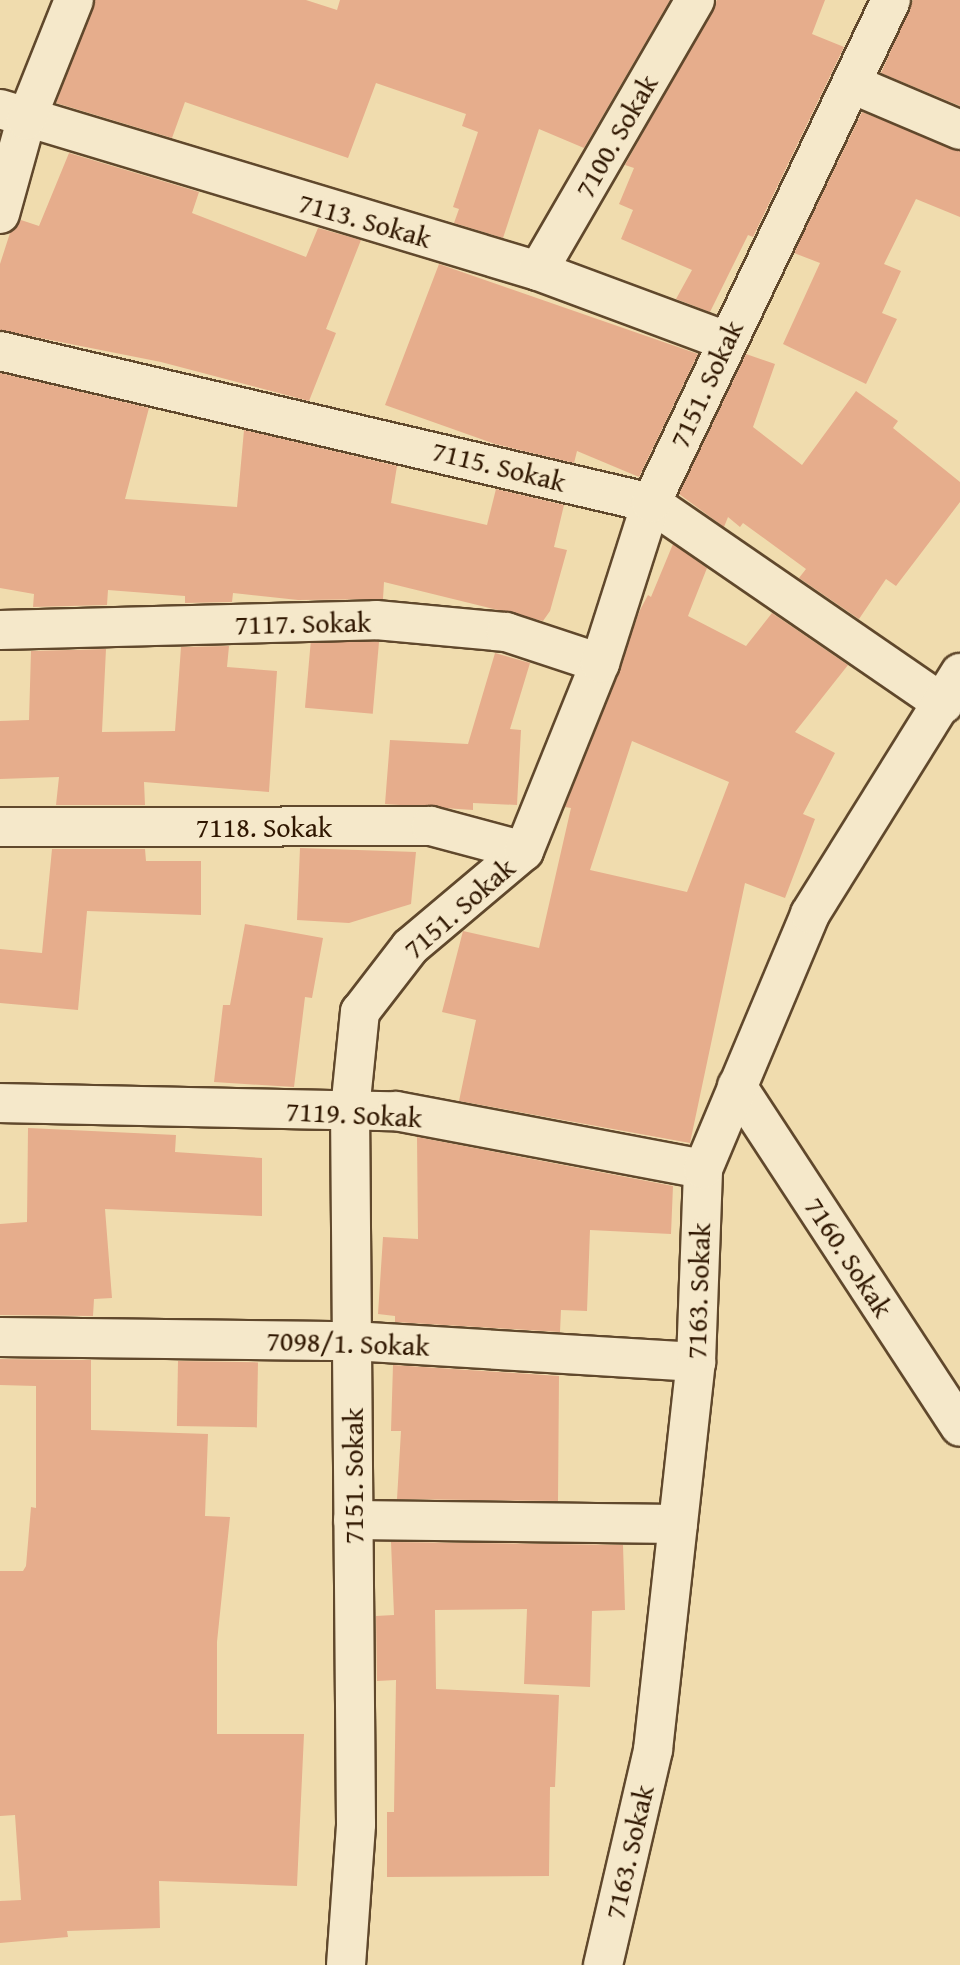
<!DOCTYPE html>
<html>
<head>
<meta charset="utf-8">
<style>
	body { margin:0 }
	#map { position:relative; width:960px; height:1965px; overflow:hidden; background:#f0dcae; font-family:"Gentium Book Plus",serif }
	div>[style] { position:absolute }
	.building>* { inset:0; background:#e6ad8c; transform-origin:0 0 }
	.roads { filter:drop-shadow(2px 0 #60482c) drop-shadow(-2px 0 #60482c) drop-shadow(0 2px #60482c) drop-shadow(0 -2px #60482c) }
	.street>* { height:38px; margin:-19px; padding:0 19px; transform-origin:19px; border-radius:19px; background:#f5e8ca }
	.secondary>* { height:38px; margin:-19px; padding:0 19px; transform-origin:19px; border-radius:19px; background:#f5e8ca }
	span { translate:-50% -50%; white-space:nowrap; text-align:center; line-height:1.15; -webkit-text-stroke:6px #f5e8ca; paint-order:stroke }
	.street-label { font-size:28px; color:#301701 }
</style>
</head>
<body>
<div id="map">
	<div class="building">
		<i style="clip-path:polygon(95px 0,306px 0,337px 10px,340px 0,670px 0,584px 148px,539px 129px,503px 238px,454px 223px,459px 209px,453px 207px,478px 132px,462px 126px,466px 114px,376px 83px,348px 158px,185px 102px,172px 138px,56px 103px)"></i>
		<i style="clip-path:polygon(717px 0,825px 0,812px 34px,844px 47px,753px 237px,748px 235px,710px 312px,676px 299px,692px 270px,621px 239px,633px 210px,619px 204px,634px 168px,625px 165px)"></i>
		<i style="clip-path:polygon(913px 0,960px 0,960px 106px,881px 73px)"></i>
		<i style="clip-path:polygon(862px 112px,960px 151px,960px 217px,916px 199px,884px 264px,901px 271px,882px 313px,897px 319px,866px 384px,783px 344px,820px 263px,794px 253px)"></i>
		<i style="clip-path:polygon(69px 153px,199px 192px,192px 213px,306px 257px,318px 228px,361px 240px,326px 329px,336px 333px,309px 401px,161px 362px,0 330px,0 264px,10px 233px,21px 220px,39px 226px)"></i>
		<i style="clip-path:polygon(439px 264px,698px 354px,639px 477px,577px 451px,574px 463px,495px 444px,385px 405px)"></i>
		<i style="clip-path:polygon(746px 354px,775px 364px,753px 427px,802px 465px,856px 391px,898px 421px,893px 428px,960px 482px,960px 502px,896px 586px,886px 579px,859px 619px,799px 578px,806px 569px,743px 523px,740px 527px,728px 517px,724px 527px,679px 494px)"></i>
		<i style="clip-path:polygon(0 373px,149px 408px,125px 499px,237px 507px,244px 430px,397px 466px,391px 503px,487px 525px,496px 489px,564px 505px,554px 547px,567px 550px,550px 611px,543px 621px,384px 582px,383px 599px,298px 600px,233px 593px,232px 602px,185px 603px,185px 596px,108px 590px,107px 605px,33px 607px,34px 594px,0 588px)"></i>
		<i style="clip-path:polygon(evenodd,673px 544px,707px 568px,688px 616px,746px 646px,772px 613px,848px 665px,795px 732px,835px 753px,803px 814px,815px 819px,785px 898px,745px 883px,690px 1143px,459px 1101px,476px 1020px,442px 1012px,463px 931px,539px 948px,571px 808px,565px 807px,640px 610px,648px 595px,651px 597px,673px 544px,632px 741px,729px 782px,687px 892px,590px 870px,632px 741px)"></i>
		<i style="left:379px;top:642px;width:72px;height:68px;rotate:95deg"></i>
		<i style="clip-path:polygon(229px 646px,227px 667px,277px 671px,269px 792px,144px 782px,145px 805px,56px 805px,59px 777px,0 779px,0 721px,29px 720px,31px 651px,106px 649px,102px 732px,175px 731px,181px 647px)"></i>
		<i style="clip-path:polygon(495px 653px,530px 663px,510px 729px,521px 730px,517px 805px,473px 803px,473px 810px,385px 804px,390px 740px,468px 744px)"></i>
		<i style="clip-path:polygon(300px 848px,416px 852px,411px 904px,349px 923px,297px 920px)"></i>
		<i style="clip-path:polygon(52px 849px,145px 849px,146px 861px,201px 861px,201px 915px,87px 911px,78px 1010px,0 1003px,0 949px,42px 953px)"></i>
		<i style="clip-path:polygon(245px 924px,323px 938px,312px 998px,305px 997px,294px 1087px,214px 1082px,223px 1005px,230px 1005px)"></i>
		<i style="clip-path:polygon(28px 1128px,176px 1135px,175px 1152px,262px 1158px,262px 1216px,105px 1209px,112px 1298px,94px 1299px,93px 1316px,0 1315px,0 1224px,27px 1222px)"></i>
		<i style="clip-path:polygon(417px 1137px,673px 1186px,671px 1234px,590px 1230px,587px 1311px,561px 1310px,560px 1332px,395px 1322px,395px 1316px,378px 1314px,383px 1237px,418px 1239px)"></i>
		<i style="clip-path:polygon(0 1359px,91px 1360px,91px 1430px,208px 1434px,205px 1516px,230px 1517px,217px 1642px,217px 1734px,304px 1734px,297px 1886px,159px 1881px,160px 1928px,67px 1931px,68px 1937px,0 1943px,0 1901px,21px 1900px,15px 1815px,0 1816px,0 1571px,23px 1571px,26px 1566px,31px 1507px,36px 1508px,36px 1386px,0 1385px)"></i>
		<i style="left:178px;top:1361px;width:80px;height:65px;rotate:1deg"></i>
		<i style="clip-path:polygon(393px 1365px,559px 1376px,558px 1501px,397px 1499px,401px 1431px,391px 1431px)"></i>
		<i style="clip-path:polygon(391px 1542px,623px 1545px,625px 1610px,592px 1611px,590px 1687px,524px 1684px,527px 1609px,435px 1610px,436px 1689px,559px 1695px,555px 1787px,550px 1787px,549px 1876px,387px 1877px,387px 1812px,394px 1812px,396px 1680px,377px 1681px,376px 1616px,394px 1615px)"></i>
	</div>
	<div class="roads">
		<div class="street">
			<i style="left:854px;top:85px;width:115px;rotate:23deg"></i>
			<i style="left:0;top:109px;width:562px;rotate:16.76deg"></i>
			<i style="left:538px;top:271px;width:201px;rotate:20.4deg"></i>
			<i style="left:0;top:214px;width:98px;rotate:-74.5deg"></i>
			<i style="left:26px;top:120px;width:129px;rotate:-68.2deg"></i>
			<i style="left:538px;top:271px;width:313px;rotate:-59.9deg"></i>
			<i style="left:0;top:351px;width:669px;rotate:13.14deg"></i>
			<i style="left:651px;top:503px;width:355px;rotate:34.5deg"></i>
			<i style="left:0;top:630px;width:376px;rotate:-1.5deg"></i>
			<i style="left:376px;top:620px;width:131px;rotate:5.3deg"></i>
			<i style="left:506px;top:632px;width:99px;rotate:18.3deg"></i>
			<i style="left:0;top:827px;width:431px;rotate:-0.1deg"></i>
			<i style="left:431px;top:826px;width:96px;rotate:15deg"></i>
			<i style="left:737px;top:1086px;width:407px;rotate:56.8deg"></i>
			<i style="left:0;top:1103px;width:396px;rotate:1.2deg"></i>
			<i style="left:396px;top:1111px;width:312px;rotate:10.7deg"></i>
			<i style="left:0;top:1337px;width:352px;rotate:0.7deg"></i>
			<i style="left:352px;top:1341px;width:345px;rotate:3.5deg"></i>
			<i style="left:353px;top:1520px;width:325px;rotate:0.7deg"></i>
			<i style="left:346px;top:1965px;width:141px;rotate:-85.9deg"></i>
			<i style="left:356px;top:1824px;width:714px;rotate:-90.48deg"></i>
			<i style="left:350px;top:1110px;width:99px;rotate:-84.2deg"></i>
			<i style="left:360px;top:1012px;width:82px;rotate:-52.4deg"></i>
			<i style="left:410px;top:947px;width:149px;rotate:-40.1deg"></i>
			<i style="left:524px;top:851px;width:203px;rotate:-68deg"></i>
			<i style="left:600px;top:663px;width:168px;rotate:-72.3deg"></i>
			<i style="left:651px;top:503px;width:557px;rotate:-64.49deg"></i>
		</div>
		<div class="secondary">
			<i style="left:603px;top:1965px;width:221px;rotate:-76.9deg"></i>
			<i style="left:653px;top:1750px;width:390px;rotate:-83.7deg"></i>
			<i style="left:696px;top:1362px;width:193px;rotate:-87.9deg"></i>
			<i style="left:703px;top:1169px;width:277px;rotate:-67.2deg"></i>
			<i style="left:810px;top:914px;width:284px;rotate:-58.1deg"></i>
		</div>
	</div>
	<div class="street-label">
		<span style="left:616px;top:136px;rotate:-60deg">7100. Sokak</span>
		<span style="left:365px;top:220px;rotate:16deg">7113. Sokak</span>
		<span style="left:706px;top:384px;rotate:-65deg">7151. Sokak</span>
		<span style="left:499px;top:466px;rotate:14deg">7115. Sokak</span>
		<span style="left:303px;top:623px;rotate:-1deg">7117. Sokak</span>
		<span style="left:264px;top:827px">7118. Sokak</span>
		<span style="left:459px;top:908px;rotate:-41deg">7151. Sokak</span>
		<span style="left:354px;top:1114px;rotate:3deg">7119. Sokak</span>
		<span style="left:849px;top:1257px;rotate:57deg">7160. Sokak</span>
		<span style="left:698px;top:1291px;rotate:-88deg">7163. Sokak</span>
		<span style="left:348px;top:1343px;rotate:2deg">7098/1. Sokak</span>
		<span style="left:353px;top:1476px;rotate:-90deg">7151. Sokak</span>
		<span style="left:629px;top:1852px;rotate:-77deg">7163. Sokak</span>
	</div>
</div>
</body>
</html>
